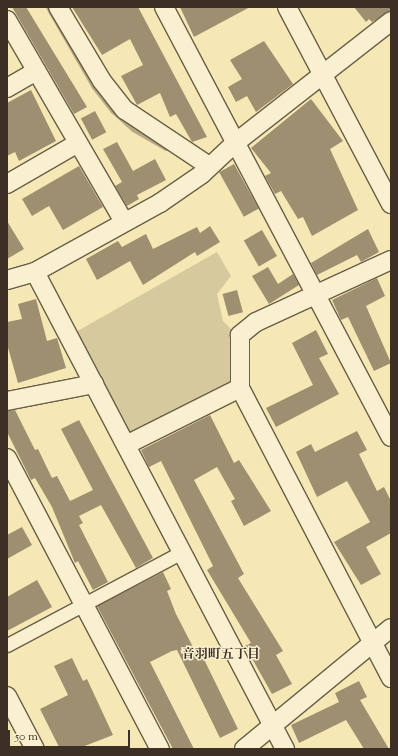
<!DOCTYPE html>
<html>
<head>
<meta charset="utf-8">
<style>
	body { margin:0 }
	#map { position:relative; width:398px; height:756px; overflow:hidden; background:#f6e8b5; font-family:"Sorts Mill Goudy","Noto Serif JP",serif }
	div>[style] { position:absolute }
	.green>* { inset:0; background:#d6c99d }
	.stream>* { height:5px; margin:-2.5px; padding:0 2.5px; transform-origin:2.5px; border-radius:2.5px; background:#b7a984 }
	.building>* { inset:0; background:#9d8f70; transform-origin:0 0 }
	.roads { filter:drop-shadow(1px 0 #6a5d4a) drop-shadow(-1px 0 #6a5d4a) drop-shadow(0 1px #6a5d4a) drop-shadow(0 -1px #6a5d4a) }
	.pedestrian>* { height:13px; margin:-6.5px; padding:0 6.5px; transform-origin:6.5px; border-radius:6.5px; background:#f9f0cf }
	.minor>* { height:18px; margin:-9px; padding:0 9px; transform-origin:9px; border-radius:9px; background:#f9f0cf }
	span { translate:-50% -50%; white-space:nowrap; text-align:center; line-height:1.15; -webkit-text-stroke:3px #f9f0cf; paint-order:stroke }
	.neighbourhood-label { font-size:13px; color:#3c2f26; font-weight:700 }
	.frame { position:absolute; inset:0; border:8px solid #3c2f26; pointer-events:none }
	.scale { position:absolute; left:8px; top:730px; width:122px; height:18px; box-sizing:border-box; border:2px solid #3c2f26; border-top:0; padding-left:5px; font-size:12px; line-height:14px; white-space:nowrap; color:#3c2f26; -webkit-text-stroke:3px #f9f0cf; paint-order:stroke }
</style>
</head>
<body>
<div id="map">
	<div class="green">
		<i style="clip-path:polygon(217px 252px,231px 276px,217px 294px,223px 321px,232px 330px,235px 383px,127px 435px,74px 333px)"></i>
	</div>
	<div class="stream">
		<i style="left:48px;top:7px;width:92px;rotate:60.1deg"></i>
		<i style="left:94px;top:87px;width:31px;rotate:52deg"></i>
		<i style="left:113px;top:111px;width:27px;rotate:42deg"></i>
		<i style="left:133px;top:129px;width:38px;rotate:30deg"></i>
	</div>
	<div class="building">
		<i style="clip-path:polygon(12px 7px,26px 7px,87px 107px,74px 114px)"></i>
		<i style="clip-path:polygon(72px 7px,138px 7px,207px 137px,192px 142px,176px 114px,170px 117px,160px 93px,137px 105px,121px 76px,143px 65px,130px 39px,102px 55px)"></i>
		<i style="clip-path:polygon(180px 7px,250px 7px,194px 37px)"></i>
		<i style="clip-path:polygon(354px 7px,391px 7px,391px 10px,372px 22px,369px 19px,366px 22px)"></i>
		<i style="clip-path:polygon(264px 41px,293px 84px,256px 112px,247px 96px,236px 102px,228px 87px,242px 79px,230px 60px)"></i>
		<i style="clip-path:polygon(31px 90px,56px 141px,19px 161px,15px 152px,7px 156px,7px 103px)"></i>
		<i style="clip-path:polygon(311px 99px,343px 141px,330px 149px,358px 210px,312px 236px,303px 217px,298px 219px,281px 191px,275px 194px,265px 176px,271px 173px,251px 148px)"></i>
		<i style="left:95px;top:111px;width:24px;height:16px;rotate:62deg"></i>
		<i style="clip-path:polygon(117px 142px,133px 171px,155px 159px,166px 180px,137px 195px,139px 199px,127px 206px,115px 186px,122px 182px,103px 149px)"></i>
		<i style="left:234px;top:164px;width:51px;height:17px;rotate:61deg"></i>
		<i style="clip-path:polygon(79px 166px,103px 207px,63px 230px,49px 206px,32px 216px,22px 199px)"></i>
		<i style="clip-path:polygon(7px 221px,24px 249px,7px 259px)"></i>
		<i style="clip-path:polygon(210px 226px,220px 242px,197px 256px,195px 252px,143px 285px,130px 261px,97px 280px,86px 259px,118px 241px,122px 247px,146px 234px,153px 249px,197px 227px,200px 233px)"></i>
		<i style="clip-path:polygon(368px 229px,379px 252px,361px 262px,357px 255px,317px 275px,311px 263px)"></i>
		<i style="left:262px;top:230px;width:30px;height:21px;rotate:60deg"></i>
		<i style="clip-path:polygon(268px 267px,278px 284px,293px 274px,299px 285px,269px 304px,252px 276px)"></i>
		<i style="clip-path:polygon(377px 278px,385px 296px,366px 306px,391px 363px,374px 371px,348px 317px,341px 320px,332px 300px)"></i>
		<i style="left:237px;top:290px;width:23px;height:15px;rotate:75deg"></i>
		<i style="clip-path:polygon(36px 299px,47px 341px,57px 338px,66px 368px,18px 383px,7px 344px,7px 322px,22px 319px,18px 304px)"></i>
		<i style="clip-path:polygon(316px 330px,328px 354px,319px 358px,339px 394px,276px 427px,266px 408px,313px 385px,292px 343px)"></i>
		<i style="clip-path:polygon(15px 410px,35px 450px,38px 449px,52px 478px,57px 476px,70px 501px,93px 490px,61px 429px,79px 420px,153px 558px,136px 568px,101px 505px,79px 516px,83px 523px,79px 525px,108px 582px,93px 590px,78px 561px,75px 563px,52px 507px,35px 478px,31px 480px,7px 432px,7px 411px)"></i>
		<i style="clip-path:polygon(210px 415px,234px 463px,239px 460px,271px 511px,244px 526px,231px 501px,235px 499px,217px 467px,194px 480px,244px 574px,238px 578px,283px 651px,276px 655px,292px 684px,272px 694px,245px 646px,251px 643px,207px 570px,213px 566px,161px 461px,149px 467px,141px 450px)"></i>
		<i style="clip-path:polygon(357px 431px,367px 450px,359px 454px,377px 491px,384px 487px,391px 501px,391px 533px,366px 547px,381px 574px,361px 585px,334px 542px,370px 522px,347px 481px,317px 497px,296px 452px,311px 444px,315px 452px)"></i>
		<i style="clip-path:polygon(22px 527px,32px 545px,7px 559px,7px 535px)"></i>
		<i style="clip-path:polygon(163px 572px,171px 589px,167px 591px,176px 614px,195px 651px,199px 649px,238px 729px,220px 738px,177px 650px,172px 651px,150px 662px,194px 749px,173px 749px,97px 606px)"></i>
		<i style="clip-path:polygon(37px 580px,52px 607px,7px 631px,7px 597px)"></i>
		<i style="clip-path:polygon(72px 658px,83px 681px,87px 679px,113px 735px,77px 749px,60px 749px,40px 709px,68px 695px,54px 666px)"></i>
		<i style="clip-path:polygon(359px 681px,367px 697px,360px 700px,389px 749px,364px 749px,346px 720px,299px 743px,291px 725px,339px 702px,335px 693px)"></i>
	</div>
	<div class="roads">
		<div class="pedestrian">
			<i style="left:7px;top:645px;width:198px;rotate:-28deg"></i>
		</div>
		<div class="minor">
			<i style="left:58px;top:7px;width:86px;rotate:59.3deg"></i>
			<i style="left:102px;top:81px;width:37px;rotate:52deg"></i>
			<i style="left:125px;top:110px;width:101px;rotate:33.7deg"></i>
			<i style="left:164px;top:7px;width:486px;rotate:62.2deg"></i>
			<i style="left:287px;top:7px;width:223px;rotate:62.2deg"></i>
			<i style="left:7px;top:20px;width:233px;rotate:59.9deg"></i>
			<i style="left:7px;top:88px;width:34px;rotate:-30deg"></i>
			<i style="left:7px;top:184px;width:82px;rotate:-30deg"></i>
			<i style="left:391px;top:260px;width:149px;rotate:155.3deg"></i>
			<i style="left:256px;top:322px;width:21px;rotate:141deg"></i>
			<i style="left:240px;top:335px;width:53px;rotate:90deg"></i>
			<i style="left:240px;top:388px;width:327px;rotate:62.5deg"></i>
			<i style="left:35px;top:272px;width:539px;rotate:62.34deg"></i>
			<i style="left:7px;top:280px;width:29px;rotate:-16deg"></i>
			<i style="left:35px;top:272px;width:143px;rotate:-28.9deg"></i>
			<i style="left:160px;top:203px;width:51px;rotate:-34.6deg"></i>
			<i style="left:202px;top:174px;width:45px;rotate:-43.2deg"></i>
			<i style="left:235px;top:143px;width:198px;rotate:-38deg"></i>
			<i style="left:7px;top:401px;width:89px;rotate:-11.1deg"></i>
			<i style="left:126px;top:445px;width:127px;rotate:-26.6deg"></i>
			<i style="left:7px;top:458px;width:329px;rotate:62.3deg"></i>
			<i style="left:7px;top:696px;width:60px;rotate:62.2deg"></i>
			<i style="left:244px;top:749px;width:190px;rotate:-39.5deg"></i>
		</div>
	</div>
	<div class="neighbourhood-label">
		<span style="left:221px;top:655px">音羽町五丁目</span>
	</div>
	<div class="frame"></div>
	<div class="scale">50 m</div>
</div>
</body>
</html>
